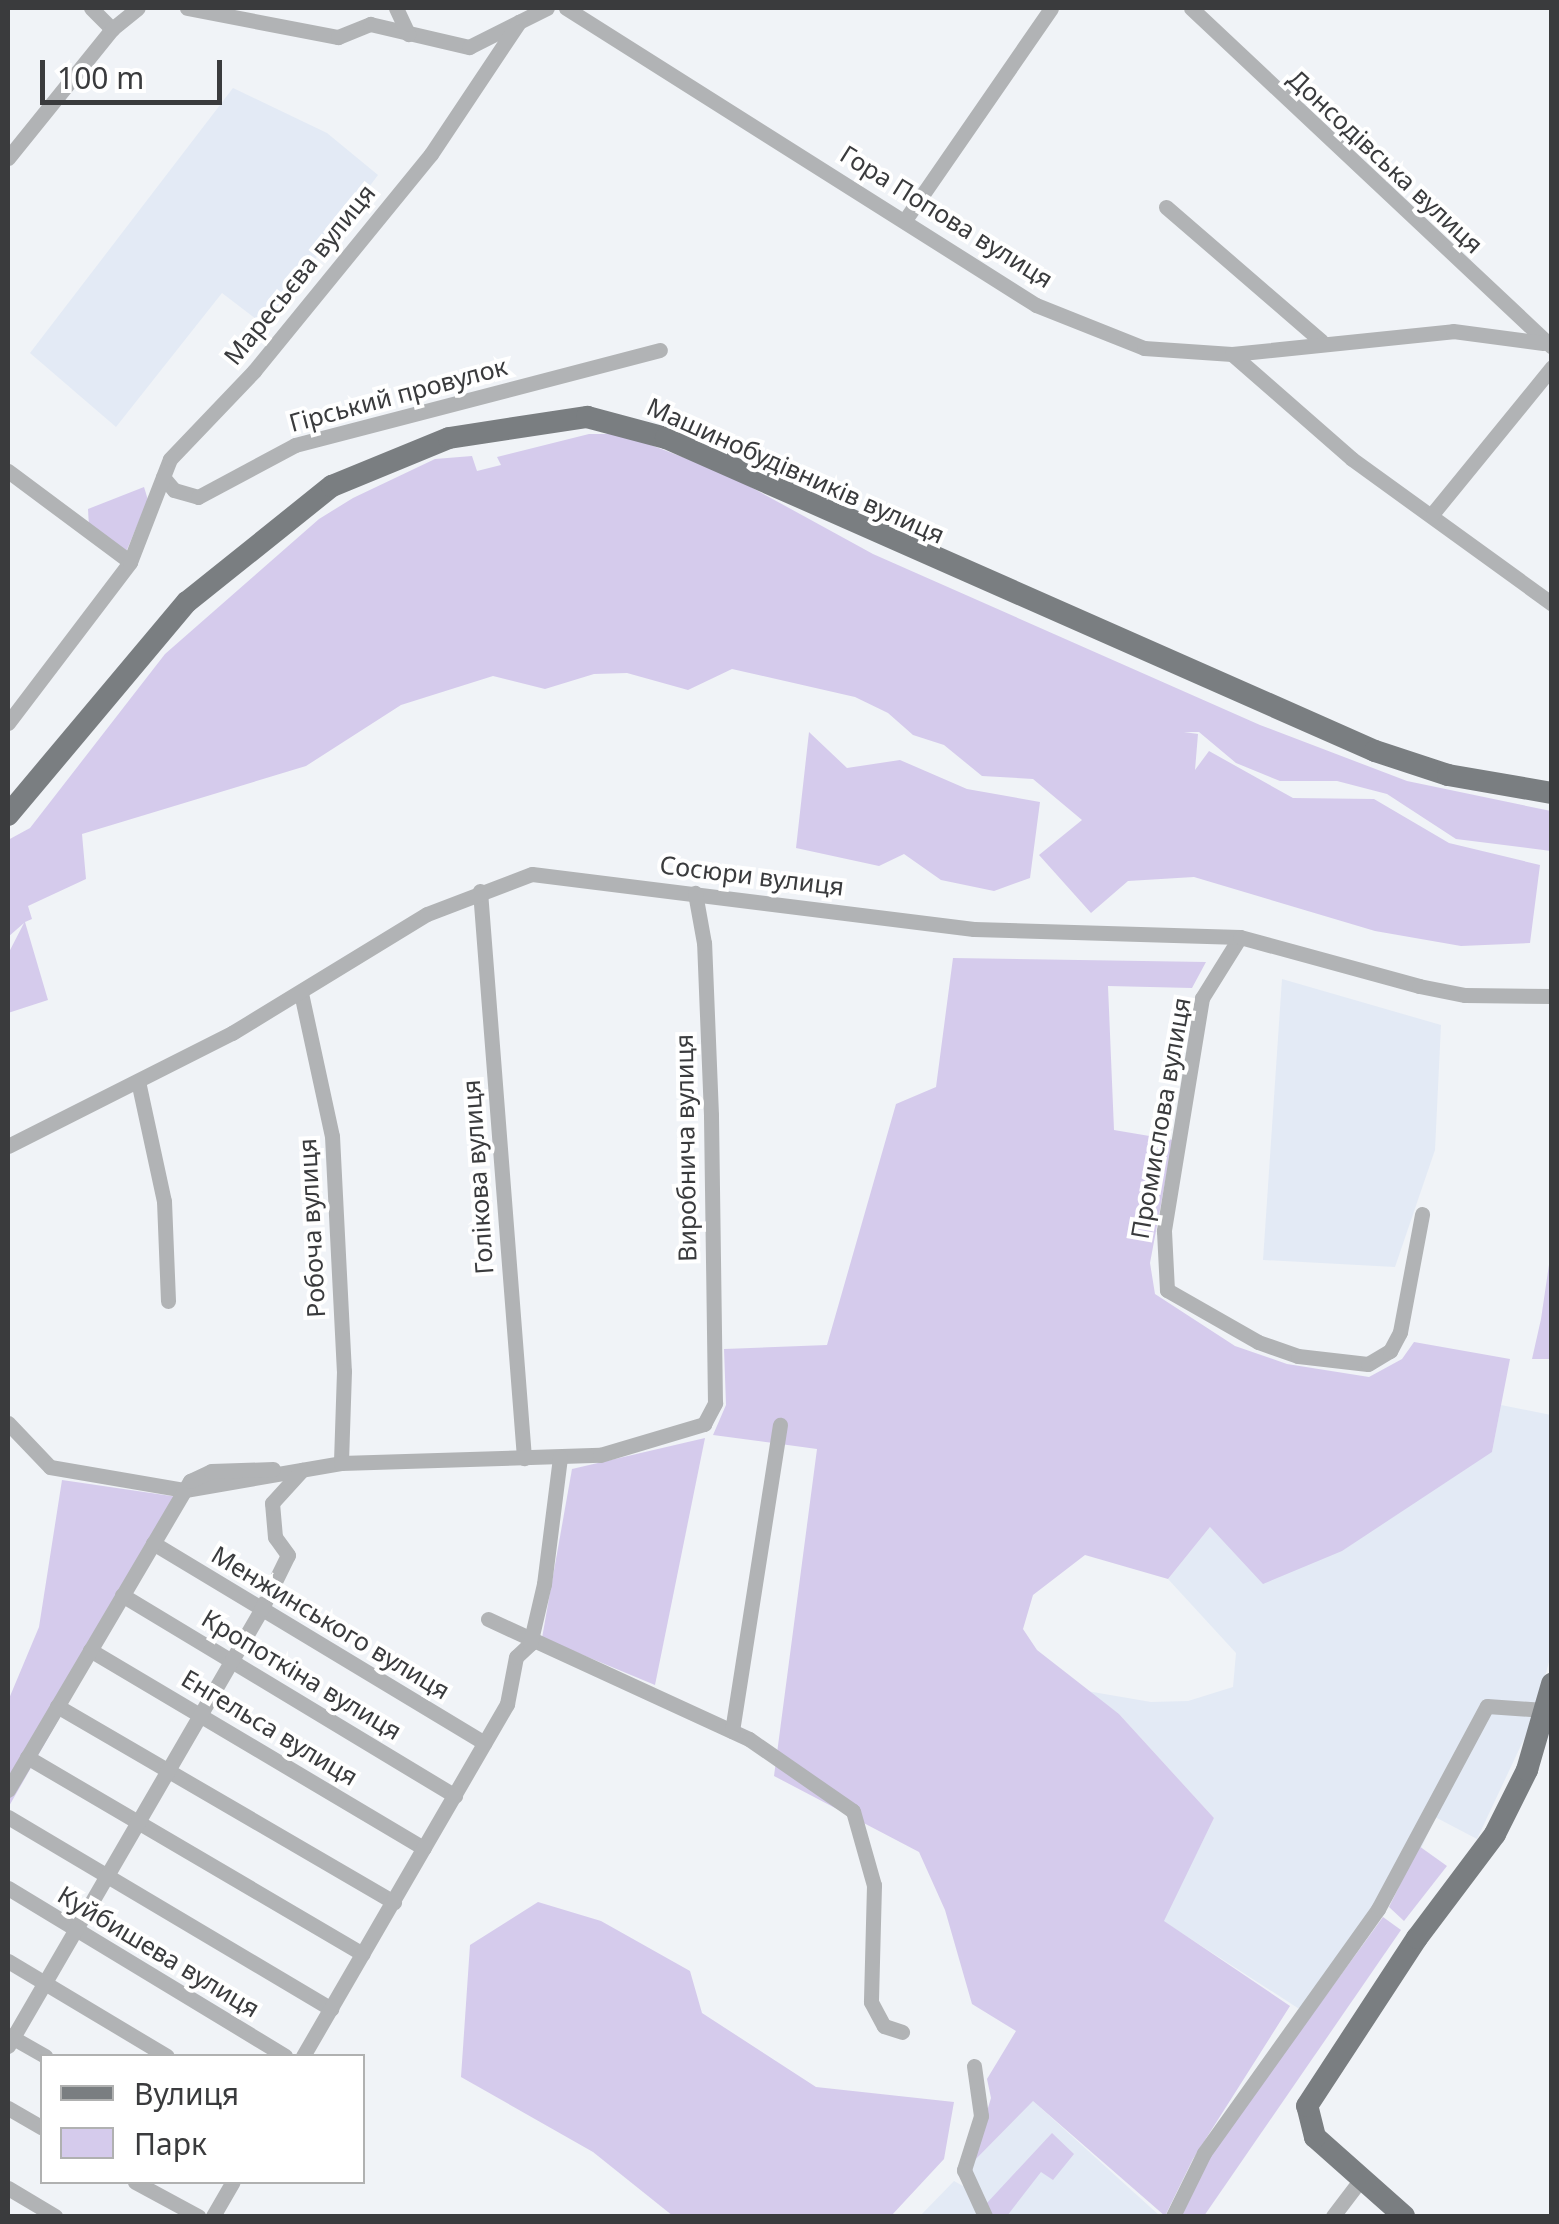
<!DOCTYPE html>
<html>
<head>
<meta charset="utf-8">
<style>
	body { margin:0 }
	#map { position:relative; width:1559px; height:2224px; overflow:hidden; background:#f0f3f7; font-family:"Noto Sans",sans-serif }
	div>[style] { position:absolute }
	.built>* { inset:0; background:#e3eaf5 }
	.green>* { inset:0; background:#d5cbec }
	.street>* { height:15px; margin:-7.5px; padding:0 7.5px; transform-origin:7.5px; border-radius:7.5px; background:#b1b3b5 }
	.primary>* { height:22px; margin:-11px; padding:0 11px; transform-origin:11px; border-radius:11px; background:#7a7e81 }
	span { translate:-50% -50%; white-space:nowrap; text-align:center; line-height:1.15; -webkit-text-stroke:8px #fff; paint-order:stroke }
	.street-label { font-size:25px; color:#3a3b3d }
	.frame { position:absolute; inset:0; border:10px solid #3a3b3d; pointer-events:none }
	.legend { position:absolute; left:40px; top:2054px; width:325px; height:130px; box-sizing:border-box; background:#fff; border:2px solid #b0b1b1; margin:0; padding:12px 18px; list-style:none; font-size:30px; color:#3a3b3d }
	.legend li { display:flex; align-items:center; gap:20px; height:50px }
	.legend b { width:50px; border:2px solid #b0b1b1 }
	.scale { position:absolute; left:40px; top:60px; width:182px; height:45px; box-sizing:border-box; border:5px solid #3a3b3d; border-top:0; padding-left:12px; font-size:30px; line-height:35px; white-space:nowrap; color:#3a3b3d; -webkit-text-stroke:8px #fff; paint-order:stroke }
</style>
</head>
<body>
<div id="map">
	<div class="built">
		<i style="clip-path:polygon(233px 88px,327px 133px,378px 175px,265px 326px,222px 293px,116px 427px,30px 353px)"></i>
		<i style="clip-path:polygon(1282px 979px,1441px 1025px,1435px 1150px,1395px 1267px,1263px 1260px)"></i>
		<i style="clip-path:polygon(1501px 1405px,1551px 1415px,1551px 1655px,1532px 1722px,1477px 1839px,1435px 1817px,1413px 1867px,1307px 2014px,1163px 1921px,1214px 1818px,1119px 1714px,1087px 1691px,1151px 1702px,1188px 1701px,1233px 1687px,1236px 1653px,1168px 1579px,1210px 1527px,1492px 1452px)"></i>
		<i style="clip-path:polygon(1032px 2100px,1160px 2216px,920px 2216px,954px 2181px,963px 2186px,972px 2177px,971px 2164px)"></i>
	</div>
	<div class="green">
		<i style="clip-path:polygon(589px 434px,622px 434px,727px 474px,873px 554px,1260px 725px,1407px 781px,1551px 811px,1551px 851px,1456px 839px,1387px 794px,1337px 781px,1280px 781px,1236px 763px,1199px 732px,1184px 732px,1198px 734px,1195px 770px,1209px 751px,1293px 798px,1374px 799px,1449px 843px,1540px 865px,1530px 943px,1461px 946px,1375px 931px,1194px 877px,1128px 881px,1091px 913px,1039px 855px,1082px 820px,1033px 779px,982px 776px,944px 745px,913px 735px,888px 713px,855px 697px,732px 669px,688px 690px,627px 673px,594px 674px,545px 689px,493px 676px,401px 705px,306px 766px,82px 834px,86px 879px,28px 906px,32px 919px,25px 922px,48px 1000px,8px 1013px,8px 954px,24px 923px,8px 937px,8px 840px,30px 828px,165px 654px,319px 519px,353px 498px,435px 459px,472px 456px,477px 471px,501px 465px,497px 457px)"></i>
		<i style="clip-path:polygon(144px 487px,148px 500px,126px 552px,89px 527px,88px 509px)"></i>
		<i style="clip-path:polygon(809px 732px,847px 768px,900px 760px,967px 789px,1040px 802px,1030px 878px,994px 891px,941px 880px,904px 854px,879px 866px,796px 848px)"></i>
		<i style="clip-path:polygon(953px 958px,1206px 962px,1192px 988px,1108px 986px,1114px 1130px,1173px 1140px,1150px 1263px,1155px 1294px,1235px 1346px,1287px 1364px,1369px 1377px,1402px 1359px,1414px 1342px,1510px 1359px,1492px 1452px,1342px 1551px,1263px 1584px,1210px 1527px,1168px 1579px,1085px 1555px,1033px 1595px,1023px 1629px,1037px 1650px,1119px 1714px,1214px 1818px,1164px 1921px,1290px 2006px,1193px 2159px,1165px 2216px,1033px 2101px,971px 2164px,991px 2098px,987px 2079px,1016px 2031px,972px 2004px,945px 1910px,919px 1852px,774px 1776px,817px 1449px,713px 1435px,726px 1405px,724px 1349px,827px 1345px,896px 1104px,936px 1087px)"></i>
		<i style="clip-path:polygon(1551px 1251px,1551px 1359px,1532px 1359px,1541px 1319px)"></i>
		<i style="clip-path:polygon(705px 1438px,655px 1685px,542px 1638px,572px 1469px)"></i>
		<i style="clip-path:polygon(62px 1480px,185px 1498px,8px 1808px,8px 1701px,39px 1627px)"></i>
		<i style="clip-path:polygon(1419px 1846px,1447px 1866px,1404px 1921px,1389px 1907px)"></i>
		<i style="clip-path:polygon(538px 1902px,601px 1921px,690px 1971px,702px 2013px,816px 2087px,954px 2102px,944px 2159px,891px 2216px,673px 2216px,593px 2152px,461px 2077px,470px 1945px)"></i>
		<i style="clip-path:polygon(1383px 1917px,1401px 1930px,1204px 2216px,1179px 2216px,1204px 2163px)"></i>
		<i style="clip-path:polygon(1052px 2133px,1074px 2154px,1053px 2180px,1041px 2172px,1007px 2216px,993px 2216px,986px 2204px)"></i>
	</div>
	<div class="street">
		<i style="left:91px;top:8px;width:30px;rotate:45deg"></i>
		<i style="left:187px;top:8px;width:154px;rotate:10.9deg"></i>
		<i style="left:338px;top:37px;width:35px;rotate:-22deg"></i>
		<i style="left:370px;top:24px;width:102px;rotate:13.1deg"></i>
		<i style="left:469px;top:47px;width:87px;rotate:-26.6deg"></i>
		<i style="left:396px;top:8px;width:29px;rotate:65deg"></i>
		<i style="left:566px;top:8px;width:556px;rotate:32.29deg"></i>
		<i style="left:1036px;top:305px;width:116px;rotate:21.7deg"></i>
		<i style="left:1144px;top:348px;width:88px;rotate:3.9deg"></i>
		<i style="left:1232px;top:354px;width:159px;rotate:41.2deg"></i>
		<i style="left:1352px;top:459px;width:247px;rotate:35.9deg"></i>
		<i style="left:1191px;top:8px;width:495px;rotate:43.2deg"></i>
		<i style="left:8px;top:158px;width:166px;rotate:-51.1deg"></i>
		<i style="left:112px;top:29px;width:33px;rotate:-39deg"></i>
		<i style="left:1166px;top:207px;width:205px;rotate:40.8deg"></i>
		<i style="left:905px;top:220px;width:257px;rotate:-55.4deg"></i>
		<i style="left:1232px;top:354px;width:222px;rotate:-5.9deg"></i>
		<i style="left:1453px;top:331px;width:91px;rotate:7.6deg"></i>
		<i style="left:8px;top:471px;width:152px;rotate:36.7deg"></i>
		<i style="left:163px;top:477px;width:17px;rotate:50deg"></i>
		<i style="left:174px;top:490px;width:25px;rotate:16deg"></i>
		<i style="left:198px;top:497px;width:110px;rotate:-28.2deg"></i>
		<i style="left:295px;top:445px;width:377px;rotate:-14.6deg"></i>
		<i style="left:1433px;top:513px;width:188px;rotate:-50.8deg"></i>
		<i style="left:8px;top:723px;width:202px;rotate:-52.8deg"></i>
		<i style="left:130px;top:562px;width:110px;rotate:-68.8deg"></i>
		<i style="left:170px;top:459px;width:122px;rotate:-46.3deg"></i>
		<i style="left:254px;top:371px;width:280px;rotate:-50.8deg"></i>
		<i style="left:431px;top:154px;width:159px;rotate:-56.3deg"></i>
		<i style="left:480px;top:891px;width:569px;rotate:85.56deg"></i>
		<i style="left:1240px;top:937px;width:72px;rotate:121.9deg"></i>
		<i style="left:1202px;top:998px;width:236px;rotate:99.3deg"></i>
		<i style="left:1164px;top:1231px;width:59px;rotate:87.1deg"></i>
		<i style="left:1167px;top:1290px;width:105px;rotate:29.7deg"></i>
		<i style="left:1258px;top:1342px;width:42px;rotate:19.3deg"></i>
		<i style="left:1298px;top:1356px;width:70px;rotate:6.5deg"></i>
		<i style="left:1368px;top:1364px;width:26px;rotate:-31deg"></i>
		<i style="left:1390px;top:1351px;width:21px;rotate:-62deg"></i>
		<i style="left:1400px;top:1332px;width:120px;rotate:-79.4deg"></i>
		<i style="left:301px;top:993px;width:146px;rotate:77.8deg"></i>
		<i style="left:332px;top:1136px;width:235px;rotate:87.1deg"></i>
		<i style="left:344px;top:1371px;width:92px;rotate:91.9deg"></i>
		<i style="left:138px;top:1081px;width:123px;rotate:77.8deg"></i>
		<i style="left:164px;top:1201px;width:100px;rotate:87.7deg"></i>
		<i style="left:8px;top:1146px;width:251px;rotate:-26.8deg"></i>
		<i style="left:232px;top:1033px;width:228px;rotate:-31.4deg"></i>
		<i style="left:427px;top:914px;width:112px;rotate:-20.9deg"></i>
		<i style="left:532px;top:874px;width:445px;rotate:7.1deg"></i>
		<i style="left:974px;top:929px;width:266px;rotate:1.7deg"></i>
		<i style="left:1240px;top:937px;width:186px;rotate:15.3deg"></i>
		<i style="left:1419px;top:986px;width:47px;rotate:11.1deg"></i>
		<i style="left:1465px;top:995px;width:87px;rotate:0.7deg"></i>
		<i style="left:8px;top:1423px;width:61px;rotate:46.3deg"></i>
		<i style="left:50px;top:1467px;width:137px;rotate:9.7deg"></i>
		<i style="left:185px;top:1490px;width:158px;rotate:-9.8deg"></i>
		<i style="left:341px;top:1463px;width:259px;rotate:-1.8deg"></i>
		<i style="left:600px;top:1455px;width:109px;rotate:-16.6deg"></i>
		<i style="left:704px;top:1424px;width:24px;rotate:-62deg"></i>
		<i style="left:715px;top:1403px;width:288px;rotate:-90.8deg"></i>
		<i style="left:711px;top:1115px;width:172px;rotate:-92.3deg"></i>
		<i style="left:704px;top:943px;width:51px;rotate:-100.2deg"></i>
		<i style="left:153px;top:1543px;width:387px;rotate:31.1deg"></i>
		<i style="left:122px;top:1595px;width:389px;rotate:31.1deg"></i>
		<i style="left:488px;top:1619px;width:287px;rotate:24.7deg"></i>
		<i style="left:749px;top:1739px;width:126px;rotate:34.7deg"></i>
		<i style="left:853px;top:1811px;width:77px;rotate:74.2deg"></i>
		<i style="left:874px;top:1885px;width:117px;rotate:91.5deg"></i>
		<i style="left:871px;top:2002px;width:27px;rotate:62deg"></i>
		<i style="left:884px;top:2026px;width:19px;rotate:18deg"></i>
		<i style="left:90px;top:1650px;width:388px;rotate:30.7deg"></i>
		<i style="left:57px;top:1706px;width:390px;rotate:30.2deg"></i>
		<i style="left:732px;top:1731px;width:310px;rotate:-81.1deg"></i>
		<i style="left:27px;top:1757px;width:389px;rotate:30.4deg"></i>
		<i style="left:8px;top:1790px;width:359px;rotate:-59.5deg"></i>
		<i style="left:190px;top:1481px;width:23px;rotate:-25deg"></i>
		<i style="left:211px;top:1471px;width:62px;rotate:-1.8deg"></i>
		<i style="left:8px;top:1817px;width:376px;rotate:30.7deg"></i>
		<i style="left:8px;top:1888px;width:324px;rotate:31.2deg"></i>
		<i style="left:8px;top:1961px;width:185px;rotate:30.9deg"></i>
		<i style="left:8px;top:2035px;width:43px;rotate:29.6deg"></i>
		<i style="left:8px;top:2046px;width:504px;rotate:-59.87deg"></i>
		<i style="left:261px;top:1610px;width:61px;rotate:-63.9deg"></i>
		<i style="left:288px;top:1555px;width:22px;rotate:-126deg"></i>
		<i style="left:275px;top:1537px;width:34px;rotate:-95deg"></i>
		<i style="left:272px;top:1503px;width:45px;rotate:-47.7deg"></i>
		<i style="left:303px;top:2056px;width:407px;rotate:-59.9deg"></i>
		<i style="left:507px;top:1704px;width:48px;rotate:-79.2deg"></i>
		<i style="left:516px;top:1657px;width:19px;rotate:-43deg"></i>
		<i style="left:530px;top:1644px;width:62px;rotate:-76.9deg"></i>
		<i style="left:544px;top:1584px;width:128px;rotate:-82.8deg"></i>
		<i style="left:974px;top:2066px;width:50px;rotate:82deg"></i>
		<i style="left:981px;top:2116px;width:57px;rotate:107.5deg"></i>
		<i style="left:964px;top:2170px;width:51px;rotate:65.5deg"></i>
		<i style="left:8px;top:2108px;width:39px;rotate:30deg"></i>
		<i style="left:135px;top:2182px;width:72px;rotate:28.4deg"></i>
		<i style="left:8px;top:2188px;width:55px;rotate:30.8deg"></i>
		<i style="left:213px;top:2216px;width:39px;rotate:-60deg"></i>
		<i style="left:1173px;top:2216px;width:70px;rotate:-63.8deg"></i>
		<i style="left:1204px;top:2153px;width:300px;rotate:-54.5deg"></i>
		<i style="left:1378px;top:1909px;width:230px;rotate:-61.8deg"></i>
		<i style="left:1487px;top:1706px;width:57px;rotate:4deg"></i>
		<i style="left:1333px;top:2216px;width:48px;rotate:-52.7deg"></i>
	</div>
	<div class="primary">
		<i style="left:8px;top:815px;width:278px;rotate:-50deg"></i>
		<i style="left:187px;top:602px;width:186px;rotate:-38.7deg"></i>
		<i style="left:332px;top:486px;width:126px;rotate:-22.3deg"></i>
		<i style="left:449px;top:438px;width:140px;rotate:-8.7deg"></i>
		<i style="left:587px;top:417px;width:82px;rotate:14.9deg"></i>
		<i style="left:666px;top:438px;width:775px;rotate:23.82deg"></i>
		<i style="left:1375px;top:751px;width:77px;rotate:18.2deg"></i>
		<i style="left:1448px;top:775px;width:106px;rotate:9.8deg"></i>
		<i style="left:1404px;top:2216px;width:119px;rotate:-138.4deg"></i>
		<i style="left:1315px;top:2137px;width:32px;rotate:-104deg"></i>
		<i style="left:1307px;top:2106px;width:201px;rotate:-56.8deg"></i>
		<i style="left:1417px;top:1938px;width:130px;rotate:-53.1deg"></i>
		<i style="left:1495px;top:1834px;width:72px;rotate:-63.4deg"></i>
		<i style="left:1527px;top:1770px;width:90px;rotate:-73.8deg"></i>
	</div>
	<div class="street-label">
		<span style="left:1386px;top:161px;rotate:43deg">Донсодівська вулиця</span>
		<span style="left:947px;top:216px;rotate:32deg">Гора Попова вулиця</span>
		<span style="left:299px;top:274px;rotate:-51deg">Маресьєва вулиця</span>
		<span style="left:398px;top:394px;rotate:-15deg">Гірський провулок</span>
		<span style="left:796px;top:470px;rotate:24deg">Машинобудівників вулиця</span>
		<span style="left:752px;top:875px;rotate:7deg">Сосюри вулиця</span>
		<span style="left:1160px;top:1118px;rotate:-80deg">Промислова вулиця</span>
		<span style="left:685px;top:1148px;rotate:-91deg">Виробнича вулиця</span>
		<span style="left:477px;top:1177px;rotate:-94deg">Голікова вулиця</span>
		<span style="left:311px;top:1228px;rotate:-93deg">Робоча вулиця</span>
		<span style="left:331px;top:1622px;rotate:31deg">Менжинського вулиця</span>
		<span style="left:302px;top:1674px;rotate:31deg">Кропоткіна вулиця</span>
		<span style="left:270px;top:1727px;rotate:31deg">Енгельса вулиця</span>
		<span style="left:159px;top:1951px;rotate:31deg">Куйбишева вулиця</span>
	</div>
	<div class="frame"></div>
	<ul class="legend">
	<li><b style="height:12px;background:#7a7e81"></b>Вулиця</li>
	<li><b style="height:28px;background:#d5cbec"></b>Парк</li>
	</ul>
	<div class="scale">100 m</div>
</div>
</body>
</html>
